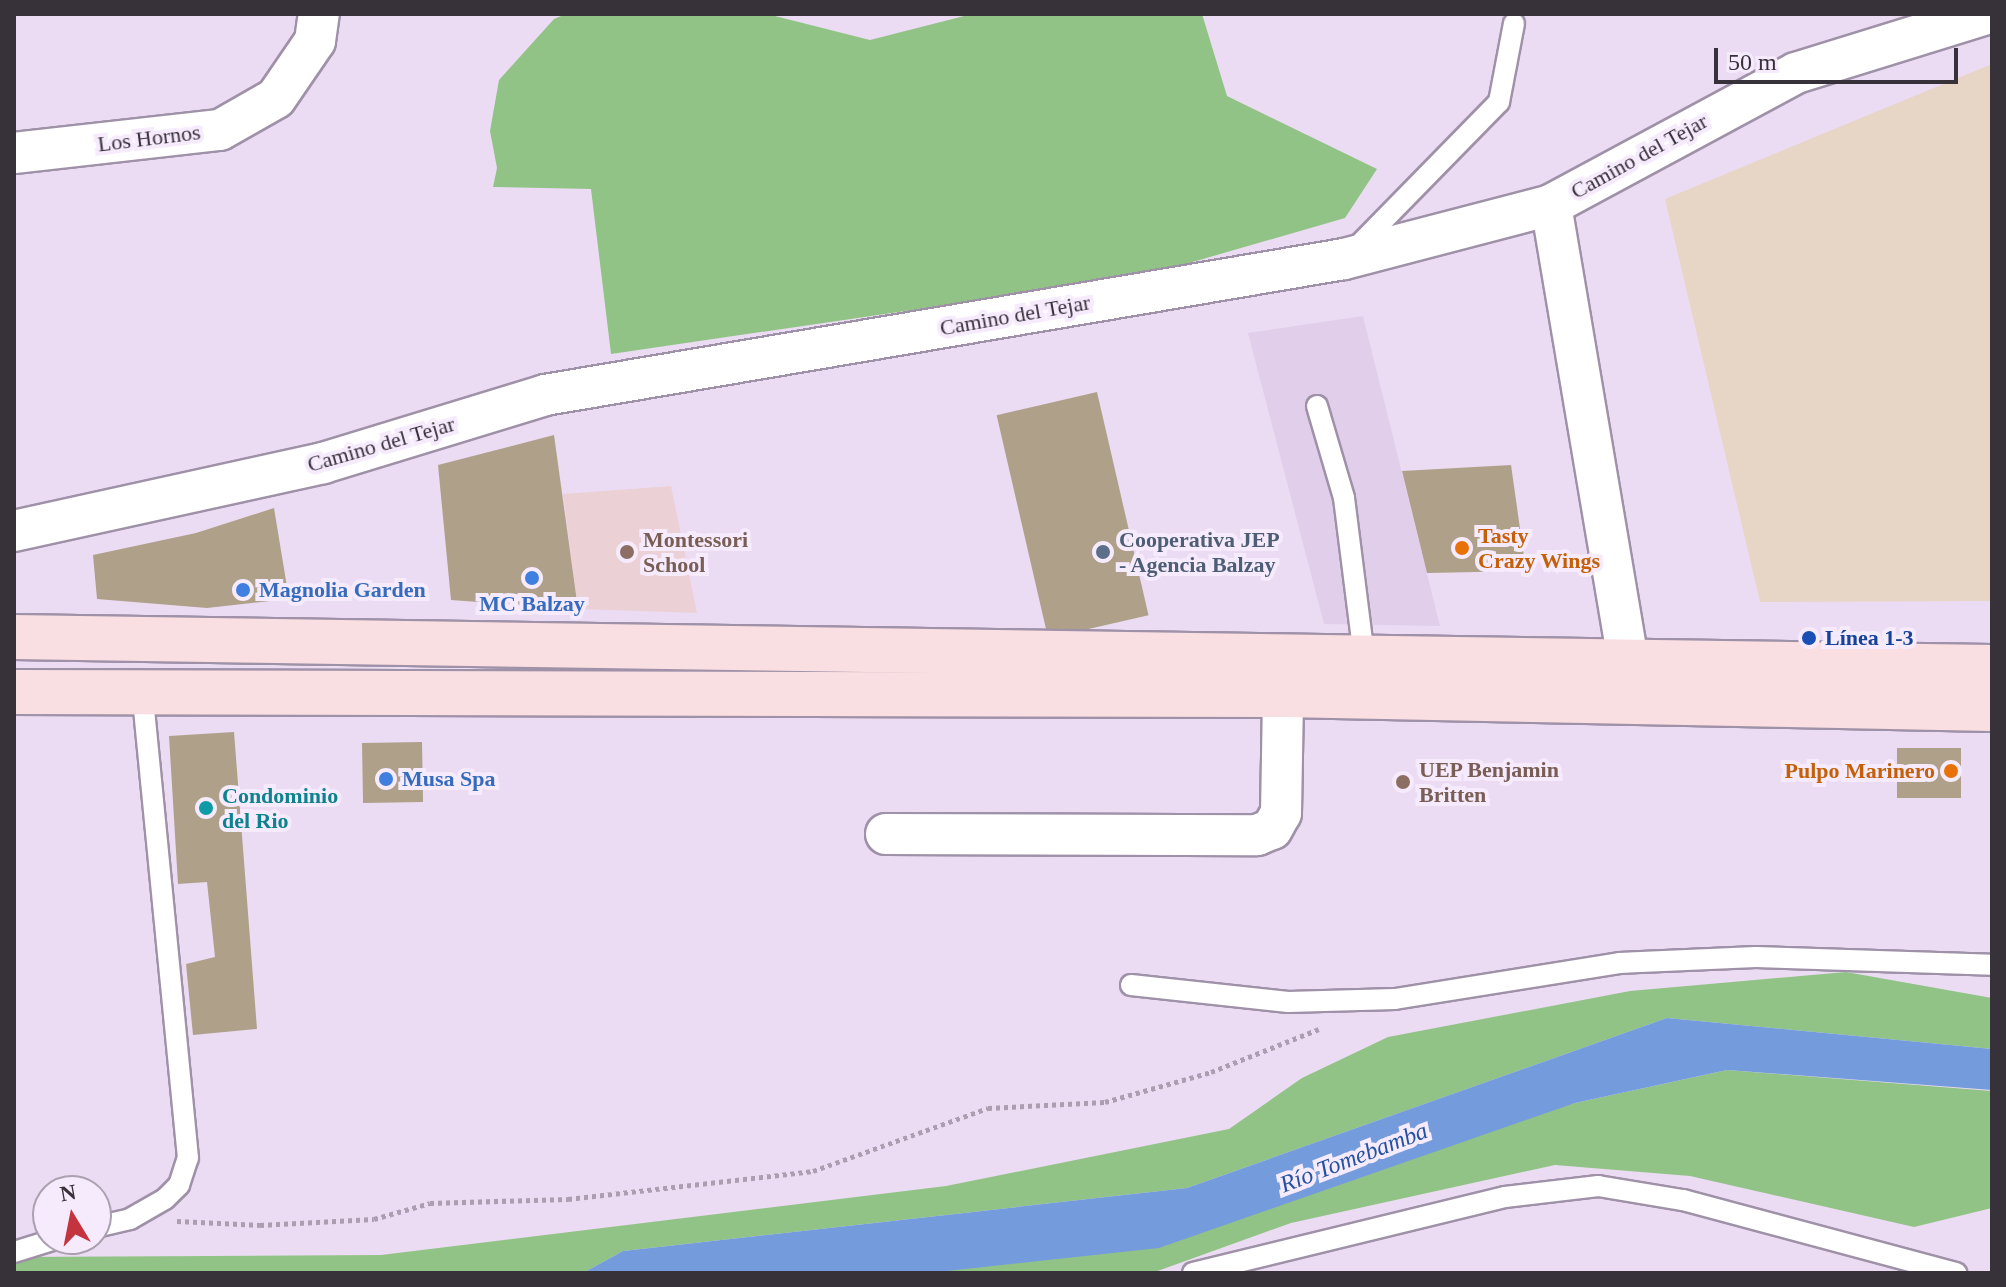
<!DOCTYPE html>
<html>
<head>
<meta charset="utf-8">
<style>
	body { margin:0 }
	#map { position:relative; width:2006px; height:1287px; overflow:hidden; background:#ebdcf3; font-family:"Times New Roman",serif }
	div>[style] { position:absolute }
	.built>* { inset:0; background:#e1ceea }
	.industrial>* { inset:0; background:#e7d5c5 }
	.education>* { inset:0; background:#ebd1d5 }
	.green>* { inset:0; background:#92c386 }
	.water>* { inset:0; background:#749cdd }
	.building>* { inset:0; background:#afa08a; transform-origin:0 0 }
	.path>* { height:5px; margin-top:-2.5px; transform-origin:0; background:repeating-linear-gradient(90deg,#aa9eb0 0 4px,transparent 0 8px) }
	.roads { filter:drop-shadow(2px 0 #9f91a7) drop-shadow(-2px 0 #9f91a7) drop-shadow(0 2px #9f91a7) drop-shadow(0 -2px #9f91a7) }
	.lane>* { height:20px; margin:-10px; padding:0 10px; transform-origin:10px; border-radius:10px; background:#fff }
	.street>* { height:40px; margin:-20px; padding:0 20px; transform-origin:20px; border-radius:20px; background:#fff }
	.primary>* { height:44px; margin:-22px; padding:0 22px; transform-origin:22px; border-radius:22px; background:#fadfe2 }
	.dots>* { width:22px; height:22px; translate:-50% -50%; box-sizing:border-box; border:4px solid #f6eafd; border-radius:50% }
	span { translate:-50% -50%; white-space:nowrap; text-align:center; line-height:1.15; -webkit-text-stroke:8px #f6eafd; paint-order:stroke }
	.street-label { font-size:22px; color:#37313a }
	.food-label { font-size:22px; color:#c56008; font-weight:700 }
	.left { translate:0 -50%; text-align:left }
	.right { translate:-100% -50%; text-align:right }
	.education-label { font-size:22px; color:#785e54; font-weight:700 }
	.service-label { font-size:22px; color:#4e5e75; font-weight:700 }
	.shop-label { font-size:22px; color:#366cbe; font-weight:700 }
	.transit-label { font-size:22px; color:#164399; font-weight:700 }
	.culture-label { font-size:22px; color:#0d838f; font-weight:700 }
	.water-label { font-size:24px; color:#2352a0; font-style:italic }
	.frame { position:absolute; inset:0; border:16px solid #37313a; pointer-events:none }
	.north { position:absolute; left:32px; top:1175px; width:80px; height:80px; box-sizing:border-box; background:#f6eafd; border:2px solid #aaa0af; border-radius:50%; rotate:350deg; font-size:22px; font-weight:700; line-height:32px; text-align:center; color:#37313a }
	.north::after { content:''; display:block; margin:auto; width:28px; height:36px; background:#c4343e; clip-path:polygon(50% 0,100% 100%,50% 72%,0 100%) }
	.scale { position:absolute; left:1714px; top:48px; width:244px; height:36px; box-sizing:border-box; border:4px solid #37313a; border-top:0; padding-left:10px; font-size:24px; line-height:28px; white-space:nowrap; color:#37313a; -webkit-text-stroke:6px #f6eafd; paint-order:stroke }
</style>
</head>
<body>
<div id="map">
	<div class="built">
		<i style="clip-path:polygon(1363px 316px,1440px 626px,1324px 624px,1248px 333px)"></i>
	</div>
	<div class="industrial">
		<i style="clip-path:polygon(1992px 64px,1992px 601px,1760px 602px,1665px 199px)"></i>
	</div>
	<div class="education">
		<i style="clip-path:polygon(671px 486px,697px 613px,578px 609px,563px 494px)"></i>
	</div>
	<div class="green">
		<i style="clip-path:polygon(566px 14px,767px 14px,870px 40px,972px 14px,1202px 14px,1227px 96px,1377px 169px,1345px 218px,1144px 276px,611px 354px,591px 189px,493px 187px,497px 168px,490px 131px,499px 80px,554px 19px)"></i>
		<i style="clip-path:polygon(1846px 972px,1992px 998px,1992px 1049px,1667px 1018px,1187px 1188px,623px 1251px,583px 1273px,14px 1273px,14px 1257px,381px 1255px,946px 1186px,1229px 1129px,1302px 1078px,1388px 1037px,1630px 991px)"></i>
		<i style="clip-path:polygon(1727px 1070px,1992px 1091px,1992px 1208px,1914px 1227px,1690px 1176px,1555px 1165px,1291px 1223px,1152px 1273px,921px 1273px,1575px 1103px)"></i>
	</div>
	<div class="water">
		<i style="clip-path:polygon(1667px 1018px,1992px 1049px,1992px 1090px,1727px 1070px,1575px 1103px,1159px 1248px,929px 1273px,583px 1273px,623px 1251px,1187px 1188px)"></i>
	</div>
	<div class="building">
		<i style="left:1097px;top:392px;width:229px;height:103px;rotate:77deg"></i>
		<i style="clip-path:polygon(554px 435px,578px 609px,451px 600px,438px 465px)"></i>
		<i style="clip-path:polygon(1511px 465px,1526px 571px,1427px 573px,1402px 471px)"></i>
		<i style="clip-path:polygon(274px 508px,289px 599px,207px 608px,97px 599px,93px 555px,196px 533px)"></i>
		<i style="clip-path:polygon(234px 732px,257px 1029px,193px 1035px,186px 964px,215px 957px,207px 882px,178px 884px,169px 736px)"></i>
		<i style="left:422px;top:742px;width:60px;height:60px;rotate:89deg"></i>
		<i style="left:1897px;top:748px;width:64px;height:50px"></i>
	</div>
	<div class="path">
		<i style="left:177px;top:1221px;width:83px;rotate:2.8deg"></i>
		<i style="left:260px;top:1225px;width:114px;rotate:-3deg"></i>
		<i style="left:374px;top:1219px;width:58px;rotate:-15.9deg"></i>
		<i style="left:430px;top:1203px;width:138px;rotate:-1.7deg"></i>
		<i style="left:568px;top:1199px;width:247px;rotate:-6.5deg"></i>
		<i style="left:813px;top:1171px;width:186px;rotate:-19.8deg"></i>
		<i style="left:988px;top:1108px;width:117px;rotate:-2.9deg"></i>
		<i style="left:1105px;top:1102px;width:110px;rotate:-15.8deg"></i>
		<i style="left:1211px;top:1072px;width:116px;rotate:-21.7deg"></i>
	</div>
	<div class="roads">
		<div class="lane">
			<i style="left:1354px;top:250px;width:207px;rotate:-45.6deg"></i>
			<i style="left:1499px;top:102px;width:80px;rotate:-79.2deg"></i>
			<i style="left:1317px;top:406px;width:96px;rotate:73.6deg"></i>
			<i style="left:1344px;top:498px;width:160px;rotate:82.8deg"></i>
			<i style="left:1131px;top:985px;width:158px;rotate:6.2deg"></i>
			<i style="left:1288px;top:1002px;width:107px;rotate:-1.6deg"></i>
			<i style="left:1395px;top:999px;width:227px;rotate:-9.1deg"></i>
			<i style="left:1619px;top:963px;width:137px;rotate:-2.5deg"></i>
			<i style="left:1756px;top:957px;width:236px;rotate:1.9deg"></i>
			<i style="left:96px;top:1227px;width:35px;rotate:-13deg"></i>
			<i style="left:130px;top:1219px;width:40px;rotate:-29.7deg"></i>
			<i style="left:165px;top:1199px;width:20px;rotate:-45deg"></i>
			<i style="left:179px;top:1185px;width:28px;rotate:-72deg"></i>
			<i style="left:188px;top:1158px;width:469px;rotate:-95.6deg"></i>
			<i style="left:14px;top:1252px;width:44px;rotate:-17.2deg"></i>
			<i style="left:1193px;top:1273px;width:321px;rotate:-13.7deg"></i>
			<i style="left:1505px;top:1197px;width:94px;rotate:-6.7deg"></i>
			<i style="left:1598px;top:1186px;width:86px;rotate:9.4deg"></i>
			<i style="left:1683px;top:1200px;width:283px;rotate:15deg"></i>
		</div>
		<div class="street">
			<i style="left:14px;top:153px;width:207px;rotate:-6.4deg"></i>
			<i style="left:220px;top:130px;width:64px;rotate:-29.7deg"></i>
			<i style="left:276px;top:98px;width:69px;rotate:-55.6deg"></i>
			<i style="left:315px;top:41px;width:27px;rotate:-82deg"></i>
			<i style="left:1551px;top:205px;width:462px;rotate:80.4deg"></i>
			<i style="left:14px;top:531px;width:316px;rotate:-12.4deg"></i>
			<i style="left:323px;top:463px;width:232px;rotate:-17deg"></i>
			<i style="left:545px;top:395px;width:810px;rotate:-9.66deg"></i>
			<i style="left:1344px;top:259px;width:214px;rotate:-14.6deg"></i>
			<i style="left:1551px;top:205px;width:278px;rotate:-28.3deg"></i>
			<i style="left:1796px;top:73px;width:200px;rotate:-17.2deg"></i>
			<i style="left:886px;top:834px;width:371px;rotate:0.2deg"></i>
			<i style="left:1257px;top:835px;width:16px;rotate:-22deg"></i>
			<i style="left:1272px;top:829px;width:18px;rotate:-61deg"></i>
			<i style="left:1281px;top:813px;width:118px;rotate:-89deg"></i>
		</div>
		<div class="primary">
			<i style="left:14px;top:637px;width:1978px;rotate:0.87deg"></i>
			<i style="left:14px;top:692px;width:1269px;rotate:0.14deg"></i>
			<i style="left:1283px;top:695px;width:709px;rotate:1.13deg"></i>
		</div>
	</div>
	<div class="dots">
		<i style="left:1462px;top:548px;background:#e8710a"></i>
		<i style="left:627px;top:552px;background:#8d6e63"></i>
		<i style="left:1103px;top:552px;background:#5c6f8a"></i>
		<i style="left:532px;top:578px;background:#3f7fe0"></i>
		<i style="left:243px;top:590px;background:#3f7fe0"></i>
		<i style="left:1809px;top:638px;background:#1a4fb4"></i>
		<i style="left:1951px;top:771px;background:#e8710a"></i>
		<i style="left:386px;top:779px;background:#3f7fe0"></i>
		<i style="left:1403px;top:782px;background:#8d6e63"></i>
		<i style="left:206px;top:808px;background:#0f9aa8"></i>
	</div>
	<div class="street-label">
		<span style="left:149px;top:138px;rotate:-7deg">Los Hornos</span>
		<span style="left:1639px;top:156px;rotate:-29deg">Camino del Tejar</span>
		<span style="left:1015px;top:315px;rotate:-10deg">Camino del Tejar</span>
		<span style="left:381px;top:444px;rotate:-16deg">Camino del Tejar</span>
	</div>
	<div class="food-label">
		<span class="left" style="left:1478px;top:548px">Tasty<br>Crazy Wings</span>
		<span class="right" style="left:1935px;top:771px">Pulpo Marinero</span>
	</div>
	<div class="education-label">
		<span class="left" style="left:643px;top:552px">Montessori<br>School</span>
		<span class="left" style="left:1419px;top:782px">UEP Benjamin<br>Britten</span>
	</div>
	<div class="service-label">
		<span class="left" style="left:1119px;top:552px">Cooperativa JEP<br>- Agencia Balzay</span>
	</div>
	<div class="shop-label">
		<span class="left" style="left:259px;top:590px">Magnolia Garden</span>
		<span style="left:532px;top:604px">MC Balzay</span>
		<span class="left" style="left:402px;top:779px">Musa Spa</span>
	</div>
	<div class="transit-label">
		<span class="left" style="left:1825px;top:638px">Línea 1-3</span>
	</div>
	<div class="culture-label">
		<span class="left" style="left:222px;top:808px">Condominio<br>del Rio</span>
	</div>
	<div class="water-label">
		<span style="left:1354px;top:1158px;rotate:-21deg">Río Tomebamba</span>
	</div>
	<div class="frame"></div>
	<div class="north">N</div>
	<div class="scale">50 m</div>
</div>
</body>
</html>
